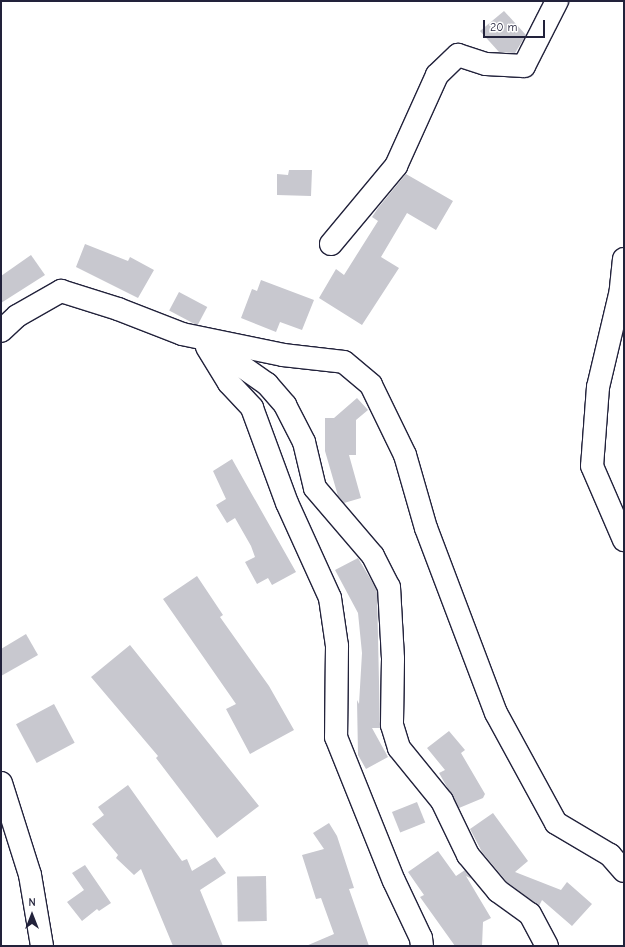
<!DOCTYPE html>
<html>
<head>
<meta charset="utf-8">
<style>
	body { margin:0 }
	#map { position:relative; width:625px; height:947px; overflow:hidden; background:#fff; font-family:"Comic Neue",sans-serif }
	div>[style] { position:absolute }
	.building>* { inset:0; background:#c8c8cf; transform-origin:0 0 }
	.roads { filter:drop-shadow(1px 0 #22223b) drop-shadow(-1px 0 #22223b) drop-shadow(0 1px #22223b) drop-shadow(0 -1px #22223b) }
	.minor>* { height:22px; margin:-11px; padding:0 11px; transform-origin:11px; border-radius:11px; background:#fff }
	span { translate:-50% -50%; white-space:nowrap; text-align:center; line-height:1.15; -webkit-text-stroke:4px #fff; paint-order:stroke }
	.frame { position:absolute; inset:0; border:2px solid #22223b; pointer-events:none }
	.north { position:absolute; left:12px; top:895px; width:40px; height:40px; -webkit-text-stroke:3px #fff; paint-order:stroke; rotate:0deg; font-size:11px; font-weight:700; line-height:16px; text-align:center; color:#22223b }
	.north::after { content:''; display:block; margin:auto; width:14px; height:18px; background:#22223b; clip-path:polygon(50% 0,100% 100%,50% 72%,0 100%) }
	.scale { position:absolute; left:483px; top:20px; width:62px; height:18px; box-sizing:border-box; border:2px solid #22223b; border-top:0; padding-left:5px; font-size:12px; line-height:14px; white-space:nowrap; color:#22223b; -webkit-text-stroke:3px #fff; paint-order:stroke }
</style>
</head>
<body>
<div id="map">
	<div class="building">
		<i style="clip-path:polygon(504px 11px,526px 35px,515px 53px,499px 52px,480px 31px)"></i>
		<i style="clip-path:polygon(289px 170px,312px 170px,311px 196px,277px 195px,277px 174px,288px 175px)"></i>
		<i style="clip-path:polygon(406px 174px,453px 201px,436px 230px,407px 213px,381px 257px,399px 268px,362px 325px,319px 298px,336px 269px,344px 275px,378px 221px,372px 217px,378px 208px)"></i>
		<i style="clip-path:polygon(85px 244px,128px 261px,130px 257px,154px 270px,138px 298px,76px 267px)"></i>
		<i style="clip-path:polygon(31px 255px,45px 275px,1px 303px,1px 276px)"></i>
		<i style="clip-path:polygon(261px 280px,314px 300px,302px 330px,280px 322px,276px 332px,241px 318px,252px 289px,257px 291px)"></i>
		<i style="left:179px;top:292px;width:32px;height:21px;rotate:28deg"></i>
		<i style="clip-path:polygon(357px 398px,368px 410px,356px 420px,356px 455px,349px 455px,361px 498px,344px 503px,338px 496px,325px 451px,325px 418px,334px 418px)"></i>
		<i style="clip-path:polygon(232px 459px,296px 572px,272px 585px,268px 578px,257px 584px,245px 562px,255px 557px,251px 546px,235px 518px,227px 523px,216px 505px,226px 499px,213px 471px)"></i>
		<i style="clip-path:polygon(358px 558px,377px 590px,380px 728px,372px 728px,388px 757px,366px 769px,358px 755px,357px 700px,359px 704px,362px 653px,358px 613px,335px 570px)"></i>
		<i style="clip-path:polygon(197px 576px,223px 615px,220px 617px,269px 686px,294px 730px,250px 754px,226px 709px,236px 704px,163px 599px)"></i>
		<i style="clip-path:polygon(26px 634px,38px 655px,1px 676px,1px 649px)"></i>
		<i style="clip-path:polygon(130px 645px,259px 806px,217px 838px,156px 758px,158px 756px,91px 677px)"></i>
		<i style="left:54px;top:704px;width:44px;height:43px;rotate:62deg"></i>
		<i style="clip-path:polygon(449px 731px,465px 750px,461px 753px,485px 794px,483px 798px,459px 808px,439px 773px,445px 770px,427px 748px)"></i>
		<i style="clip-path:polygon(128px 785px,182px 861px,187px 859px,192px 871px,215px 857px,226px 873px,200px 890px,223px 946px,173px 946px,141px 869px,134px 875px,116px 858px,118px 855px,92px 824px,104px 815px,98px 807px)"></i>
		<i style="left:417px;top:802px;width:22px;height:27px;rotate:68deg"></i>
		<i style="clip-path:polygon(493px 813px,528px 861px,515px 872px,561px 890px,567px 882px,592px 904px,572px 926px,542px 900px,539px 906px,507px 882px,482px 852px,470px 829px)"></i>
		<i style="clip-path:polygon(329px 823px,337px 836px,354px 888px,349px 889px,369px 946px,306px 946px,334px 934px,321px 898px,316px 899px,302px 855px,324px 849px,313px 833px)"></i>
		<i style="clip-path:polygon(438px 851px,456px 876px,465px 870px,472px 879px,466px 876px,491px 918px,483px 922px,482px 946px,455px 946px,420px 897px,424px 895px,408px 872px)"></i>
		<i style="clip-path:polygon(85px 865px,111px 903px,99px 911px,97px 909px,82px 921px,67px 902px,84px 890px,72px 873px)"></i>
		<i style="left:266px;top:876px;width:45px;height:29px;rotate:89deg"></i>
	</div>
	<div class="roads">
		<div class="minor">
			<i style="left:331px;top:244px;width:102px;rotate:-50.2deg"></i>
			<i style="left:396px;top:166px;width:100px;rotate:-65.7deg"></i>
			<i style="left:437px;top:75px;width:29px;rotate:-44deg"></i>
			<i style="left:458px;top:55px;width:29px;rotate:18deg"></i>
			<i style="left:486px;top:64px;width:38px;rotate:3deg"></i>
			<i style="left:524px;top:66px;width:73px;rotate:-63.1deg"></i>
			<i style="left:624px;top:259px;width:31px;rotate:96deg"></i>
			<i style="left:621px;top:290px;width:100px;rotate:103.3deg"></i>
			<i style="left:598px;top:387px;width:79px;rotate:94.3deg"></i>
			<i style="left:592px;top:466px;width:81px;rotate:66.6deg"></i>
			<i style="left:1px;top:331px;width:22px;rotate:-43deg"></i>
			<i style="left:17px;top:316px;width:51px;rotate:-29.6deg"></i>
			<i style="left:61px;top:291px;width:60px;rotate:17.5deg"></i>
			<i style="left:118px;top:309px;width:69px;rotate:21.3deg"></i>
			<i style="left:182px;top:334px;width:103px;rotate:11.7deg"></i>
			<i style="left:283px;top:355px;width:61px;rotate:6.5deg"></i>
			<i style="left:344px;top:362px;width:35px;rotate:40deg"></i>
			<i style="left:371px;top:385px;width:78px;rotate:64.1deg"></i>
			<i style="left:405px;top:455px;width:76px;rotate:74deg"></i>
			<i style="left:426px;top:528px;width:198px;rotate:69.3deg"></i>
			<i style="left:496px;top:713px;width:125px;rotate:61.4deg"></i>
			<i style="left:556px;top:823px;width:63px;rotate:30.7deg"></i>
			<i style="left:610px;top:855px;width:21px;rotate:49deg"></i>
			<i style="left:210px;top:344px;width:70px;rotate:35.1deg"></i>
			<i style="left:267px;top:384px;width:28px;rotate:49deg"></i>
			<i style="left:285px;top:405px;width:42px;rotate:62.8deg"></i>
			<i style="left:304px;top:442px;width:47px;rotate:76.6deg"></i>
			<i style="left:315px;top:488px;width:89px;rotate:49.5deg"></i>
			<i style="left:373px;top:556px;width:35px;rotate:63deg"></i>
			<i style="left:389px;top:587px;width:72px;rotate:86.8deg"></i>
			<i style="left:393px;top:659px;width:66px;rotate:90.9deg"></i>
			<i style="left:392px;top:725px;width:24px;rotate:73deg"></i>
			<i style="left:399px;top:748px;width:68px;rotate:50.9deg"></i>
			<i style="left:442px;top:801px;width:60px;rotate:64.3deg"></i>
			<i style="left:468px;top:855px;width:47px;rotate:50.2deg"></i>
			<i style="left:498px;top:891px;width:39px;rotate:36deg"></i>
			<i style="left:530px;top:914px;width:36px;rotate:62deg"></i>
			<i style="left:207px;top:347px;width:42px;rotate:58.6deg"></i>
			<i style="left:229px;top:383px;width:34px;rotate:47deg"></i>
			<i style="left:252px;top:408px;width:101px;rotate:69.8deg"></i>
			<i style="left:287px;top:503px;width:104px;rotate:65.6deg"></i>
			<i style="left:330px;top:598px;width:49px;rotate:81.7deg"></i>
			<i style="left:337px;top:646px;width:91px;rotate:90.6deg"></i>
			<i style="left:336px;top:737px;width:155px;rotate:68.1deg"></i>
			<i style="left:394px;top:881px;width:63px;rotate:64.7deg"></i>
			<i style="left:421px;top:938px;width:8px;rotate:83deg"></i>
			<i style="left:1px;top:783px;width:96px;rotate:72.5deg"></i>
			<i style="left:30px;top:875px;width:72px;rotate:80.4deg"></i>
		</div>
	</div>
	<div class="frame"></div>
	<div class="north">N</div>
	<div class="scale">20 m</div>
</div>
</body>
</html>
